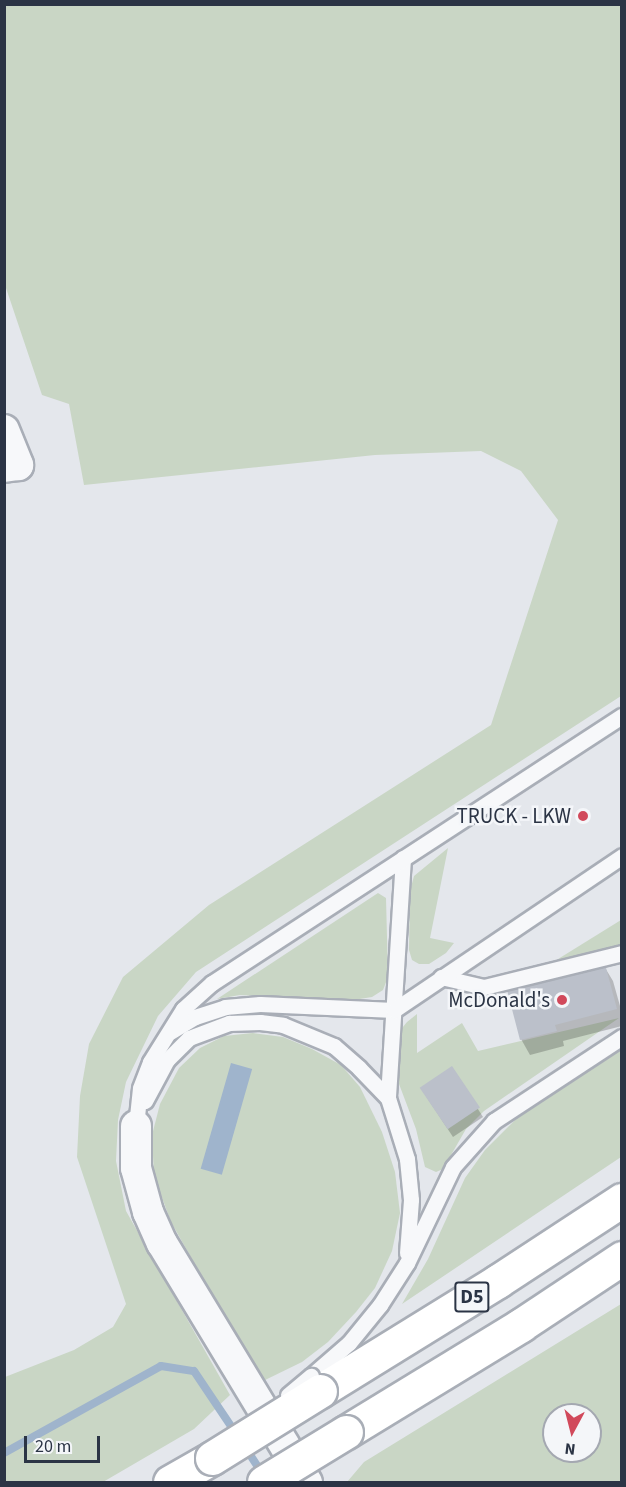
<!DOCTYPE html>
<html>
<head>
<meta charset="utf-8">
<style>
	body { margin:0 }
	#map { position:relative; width:626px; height:1487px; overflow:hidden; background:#e4e7ec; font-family:"Source Sans 3",sans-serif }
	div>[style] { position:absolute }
	.green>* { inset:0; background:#c9d6c5 }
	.water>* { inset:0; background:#9fb4cc; transform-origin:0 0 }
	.shadow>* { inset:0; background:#0003 }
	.stream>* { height:8px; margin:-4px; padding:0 4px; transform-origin:4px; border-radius:4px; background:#9fb4cc }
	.building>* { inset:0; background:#bbc0ca; transform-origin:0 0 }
	.roads { filter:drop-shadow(2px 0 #a9aeb7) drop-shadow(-2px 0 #a9aeb7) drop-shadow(0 2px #a9aeb7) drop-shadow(0 -2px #a9aeb7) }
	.lane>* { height:15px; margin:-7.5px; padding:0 7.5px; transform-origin:7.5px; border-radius:7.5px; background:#f7f8fa }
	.street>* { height:30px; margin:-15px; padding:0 15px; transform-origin:15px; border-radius:15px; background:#f7f8fa }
	.highway>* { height:33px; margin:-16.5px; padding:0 16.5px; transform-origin:16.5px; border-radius:16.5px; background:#fff }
	.bridges { filter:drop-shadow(2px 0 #a9aeb7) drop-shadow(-2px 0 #a9aeb7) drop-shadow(0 2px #a9aeb7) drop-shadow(0 -2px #a9aeb7) }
	.lane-bridge>* { height:15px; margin:-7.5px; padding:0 7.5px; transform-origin:7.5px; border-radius:7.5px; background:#f7f8fa }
	.highway-bridge>* { height:33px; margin:-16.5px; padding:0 16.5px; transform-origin:16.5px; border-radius:16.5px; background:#fff }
	.dots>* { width:16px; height:16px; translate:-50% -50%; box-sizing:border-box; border:3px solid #f4f6f9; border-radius:50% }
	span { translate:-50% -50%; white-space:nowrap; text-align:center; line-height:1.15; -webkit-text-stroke:5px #f4f6f9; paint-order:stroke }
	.shield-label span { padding:2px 4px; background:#f4f6f9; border:2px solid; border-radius:4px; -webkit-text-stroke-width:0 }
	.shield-label { font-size:20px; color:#2b3445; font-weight:700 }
	.poi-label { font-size:21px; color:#2b3445 }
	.right { translate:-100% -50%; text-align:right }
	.frame { position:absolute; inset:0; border:6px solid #2b3445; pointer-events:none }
	.north { position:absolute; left:542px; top:1403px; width:60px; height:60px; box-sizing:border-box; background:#f4f6f9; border:2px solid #a4a8b1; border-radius:50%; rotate:187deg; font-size:16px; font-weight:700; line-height:24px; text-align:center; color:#2b3445 }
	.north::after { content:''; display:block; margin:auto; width:21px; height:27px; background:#d1495b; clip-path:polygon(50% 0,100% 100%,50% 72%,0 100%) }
	.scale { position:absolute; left:24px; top:1436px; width:76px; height:27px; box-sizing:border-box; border:3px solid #2b3445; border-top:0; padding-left:8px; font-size:18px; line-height:21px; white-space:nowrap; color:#2b3445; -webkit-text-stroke:4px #f4f6f9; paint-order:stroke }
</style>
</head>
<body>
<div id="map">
	<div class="green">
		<i style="clip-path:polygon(5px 4px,621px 5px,621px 696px,196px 972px,158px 1016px,126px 1082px,118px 1120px,116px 1161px,126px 1211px,230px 1395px,194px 1429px,103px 1482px,4px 1482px,5px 1377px,74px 1350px,113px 1327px,126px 1304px,77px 1157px,80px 1096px,89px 1044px,123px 977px,209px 905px,491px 725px,558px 520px,521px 471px,481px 451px,375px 455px,84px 485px,69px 404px,42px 395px,5px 285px)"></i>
		<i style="clip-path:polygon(448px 848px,430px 938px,454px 943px,446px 953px,429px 964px,419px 964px,412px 960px,409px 950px,410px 891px,414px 876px)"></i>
		<i style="clip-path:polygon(378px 893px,386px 898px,388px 977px,383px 990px,372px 997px,347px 1001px,240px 995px,217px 999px)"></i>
		<i style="clip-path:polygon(621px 920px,621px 947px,550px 964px)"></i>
		<i style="clip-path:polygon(417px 1014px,417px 1053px,462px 1023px,478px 1051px,619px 1018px,484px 1111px,466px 1129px,443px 1169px,436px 1172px,425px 1167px,416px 1129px,399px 1084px,396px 1067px,398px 1033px,407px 1022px)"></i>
		<i style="clip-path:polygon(253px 1033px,283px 1037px,312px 1049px,341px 1065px,360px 1087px,382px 1132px,395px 1172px,400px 1213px,392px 1251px,375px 1288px,356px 1312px,328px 1342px,302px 1362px,261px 1382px,171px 1222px,154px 1176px,152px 1135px,160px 1104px,179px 1068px,200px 1048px,224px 1036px)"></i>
		<i style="clip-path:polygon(621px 1049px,621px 1157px,402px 1304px,428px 1259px,465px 1178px,485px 1150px,518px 1117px)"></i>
		<i style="clip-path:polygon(evenodd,621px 1304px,621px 1482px,347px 1482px,364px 1462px,621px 1304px,554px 1415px,590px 1415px,590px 1451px,554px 1451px,554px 1415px)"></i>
	</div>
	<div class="water">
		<i style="left:231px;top:1063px;width:22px;height:110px;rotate:16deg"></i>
	</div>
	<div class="shadow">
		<i style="clip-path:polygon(604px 966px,613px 981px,622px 1013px,622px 1026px,563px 1041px,564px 1046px,530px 1055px,521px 1039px)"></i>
		<i style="clip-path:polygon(452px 1068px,483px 1117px,453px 1137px,426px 1096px)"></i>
	</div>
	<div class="stream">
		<i style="left:245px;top:1447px;width:33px;rotate:57deg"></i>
		<i style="left:4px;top:1453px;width:179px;rotate:-29deg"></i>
		<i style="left:161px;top:1366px;width:33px;rotate:9deg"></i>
		<i style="left:194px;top:1371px;width:77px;rotate:56.1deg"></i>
	</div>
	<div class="building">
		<i style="clip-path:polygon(605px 964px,617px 1009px,555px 1025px,557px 1031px,520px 1040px,507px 990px)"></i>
		<i style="left:452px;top:1066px;width:50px;height:39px;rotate:56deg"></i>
	</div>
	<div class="roads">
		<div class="lane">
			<i style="left:403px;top:858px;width:240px;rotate:93.6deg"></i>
			<i style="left:388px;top:1098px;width:64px;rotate:72.7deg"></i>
			<i style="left:407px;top:1159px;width:41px;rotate:84.4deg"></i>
			<i style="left:411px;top:1200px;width:53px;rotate:94.3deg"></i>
			<i style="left:441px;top:977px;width:44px;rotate:13.1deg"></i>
			<i style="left:484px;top:987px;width:142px;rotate:-13.8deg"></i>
			<i style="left:170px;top:1032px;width:29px;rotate:-31deg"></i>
			<i style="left:195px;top:1017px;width:32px;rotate:-18deg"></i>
			<i style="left:225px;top:1007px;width:35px;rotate:-5deg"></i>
			<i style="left:260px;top:1004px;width:134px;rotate:2.6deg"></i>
			<i style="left:394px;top:1010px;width:275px;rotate:-34deg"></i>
			<i style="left:145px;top:1101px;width:47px;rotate:-61.8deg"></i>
			<i style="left:167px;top:1060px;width:31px;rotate:-45deg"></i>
			<i style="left:189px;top:1038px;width:43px;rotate:-20.6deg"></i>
			<i style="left:229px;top:1023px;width:31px;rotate:-2deg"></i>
			<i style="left:260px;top:1022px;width:23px;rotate:7deg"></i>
			<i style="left:283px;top:1025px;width:55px;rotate:22.4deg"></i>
			<i style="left:334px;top:1046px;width:33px;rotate:41deg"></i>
			<i style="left:359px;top:1068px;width:42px;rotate:46deg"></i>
			<i style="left:136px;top:1126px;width:38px;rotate:-84deg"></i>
			<i style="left:140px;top:1088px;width:28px;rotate:-69deg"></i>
			<i style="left:150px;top:1062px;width:62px;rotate:-58.1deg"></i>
			<i style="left:183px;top:1009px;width:39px;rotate:-42deg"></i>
			<i style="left:212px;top:983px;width:489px;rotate:-33.1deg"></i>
			<i style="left:311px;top:1376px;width:50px;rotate:-41deg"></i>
			<i style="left:349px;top:1343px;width:49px;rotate:-50.8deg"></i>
			<i style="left:380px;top:1305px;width:50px;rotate:-57.3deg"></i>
			<i style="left:407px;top:1263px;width:106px;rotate:-64.4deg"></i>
			<i style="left:453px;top:1167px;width:62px;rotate:-48.3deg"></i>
			<i style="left:494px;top:1121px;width:153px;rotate:-33.3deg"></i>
		</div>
		<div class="street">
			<i style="left:4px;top:430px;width:38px;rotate:68deg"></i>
			<i style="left:18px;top:465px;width:14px;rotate:172deg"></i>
			<i style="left:136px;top:1126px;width:42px;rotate:90deg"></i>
			<i style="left:136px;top:1168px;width:46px;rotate:74.7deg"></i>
			<i style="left:148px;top:1212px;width:34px;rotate:66deg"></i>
			<i style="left:162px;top:1243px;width:280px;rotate:58.8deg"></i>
		</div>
		<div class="highway">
			<i style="left:320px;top:1391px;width:209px;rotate:-31.7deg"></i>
			<i style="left:498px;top:1281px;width:148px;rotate:-33.2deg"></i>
			<i style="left:346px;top:1432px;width:205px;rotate:-31.4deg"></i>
			<i style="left:521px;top:1325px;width:121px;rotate:-33.6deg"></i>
			<i style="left:170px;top:1482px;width:48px;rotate:-29.7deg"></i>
		</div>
	</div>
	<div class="bridges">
		<div class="lane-bridge">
			<i style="left:288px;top:1395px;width:30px;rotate:-40deg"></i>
		</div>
		<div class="highway-bridge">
			<i style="left:212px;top:1458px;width:127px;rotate:-31.8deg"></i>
			<i style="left:264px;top:1482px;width:96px;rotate:-31.4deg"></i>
		</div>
	</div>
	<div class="dots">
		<i style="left:583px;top:816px;background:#d1495b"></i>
		<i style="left:562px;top:1000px;background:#d1495b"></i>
	</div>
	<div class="shield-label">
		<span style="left:472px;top:1297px">D5</span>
	</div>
	<div class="poi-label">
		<span class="right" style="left:571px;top:816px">TRUCK - LKW</span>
		<span class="right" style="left:550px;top:1000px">McDonald's</span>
	</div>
	<div class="frame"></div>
	<div class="north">N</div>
	<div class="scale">20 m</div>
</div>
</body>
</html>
